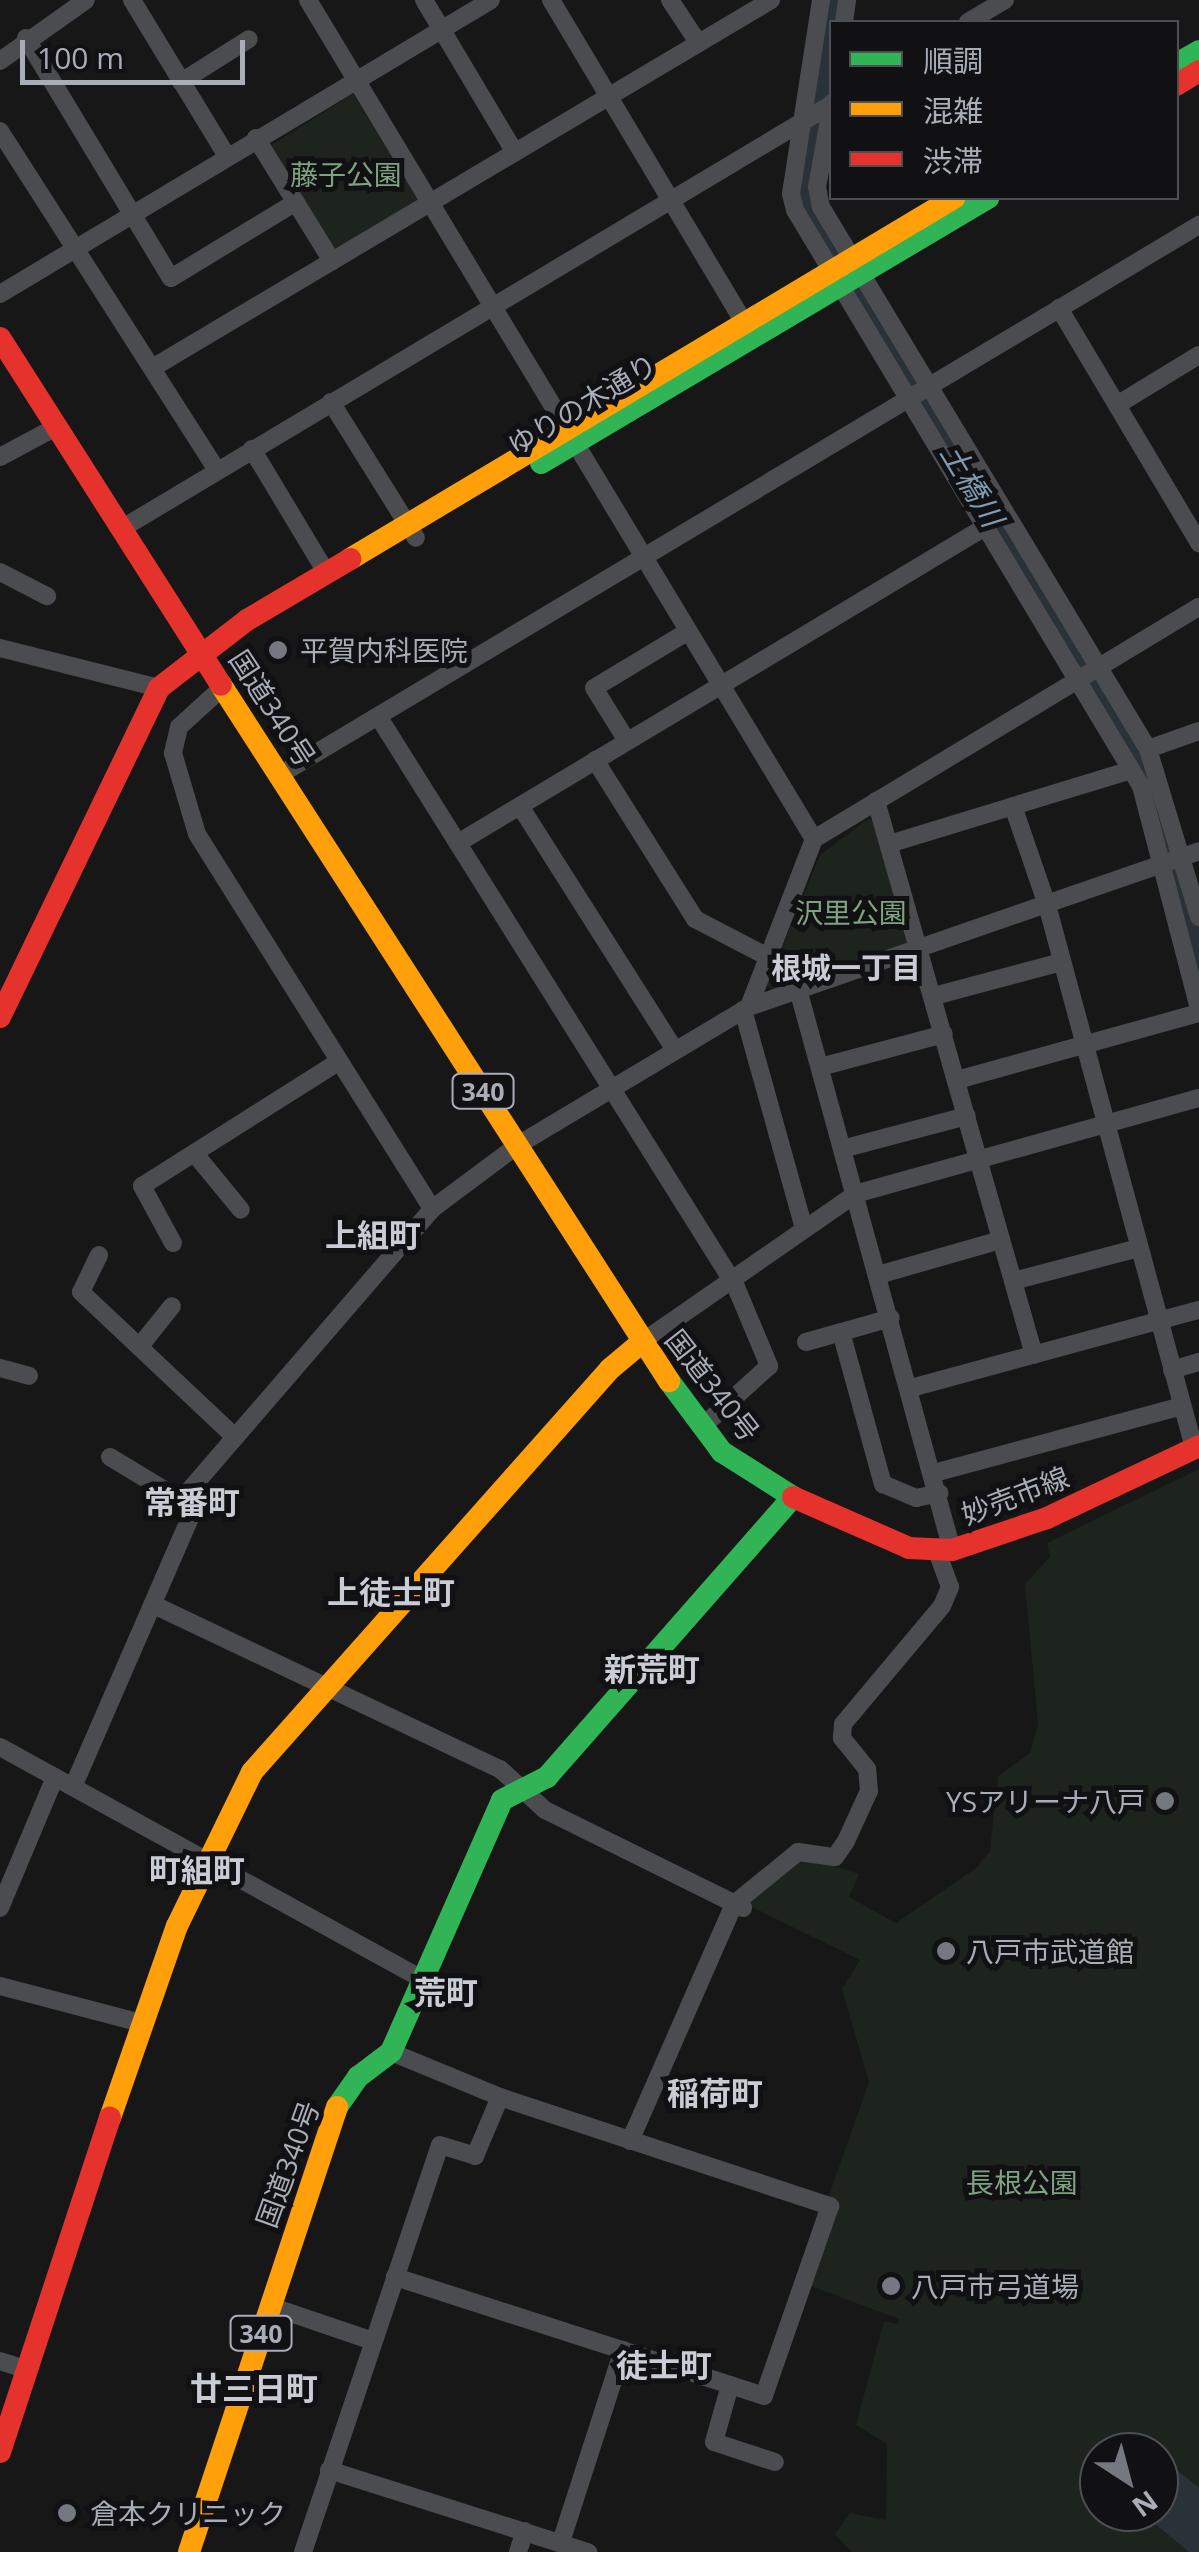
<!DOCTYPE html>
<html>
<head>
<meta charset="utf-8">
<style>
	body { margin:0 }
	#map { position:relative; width:1199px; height:2552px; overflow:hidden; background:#171717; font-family:"Open Sans","Noto Sans JP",sans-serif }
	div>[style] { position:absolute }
	.green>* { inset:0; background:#1d241e; transform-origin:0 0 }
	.water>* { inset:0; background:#2a3239 }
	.river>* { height:28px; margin:-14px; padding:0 14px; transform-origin:14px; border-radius:14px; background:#2a3239 }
	.street>* { height:18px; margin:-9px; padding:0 9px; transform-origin:9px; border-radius:9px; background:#4b4c50 }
	.fast>* { height:22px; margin:-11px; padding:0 11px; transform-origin:11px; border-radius:11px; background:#30b455 }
	.slow>* { height:22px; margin:-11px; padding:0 11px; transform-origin:11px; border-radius:11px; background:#ff9f0a }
	.jam>* { height:22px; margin:-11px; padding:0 11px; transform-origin:11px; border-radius:11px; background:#e5322d }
	.dots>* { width:28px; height:28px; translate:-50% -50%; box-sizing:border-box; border:5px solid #111113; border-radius:50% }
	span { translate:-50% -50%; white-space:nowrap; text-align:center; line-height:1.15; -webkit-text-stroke:10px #111113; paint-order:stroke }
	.shield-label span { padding:2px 8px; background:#111113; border:2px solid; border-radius:8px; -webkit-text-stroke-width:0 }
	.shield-label { font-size:25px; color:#a8adb8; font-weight:700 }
	.park-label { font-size:28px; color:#7fa381 }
	.street-label { font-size:28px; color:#a8adb8 }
	.poi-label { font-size:28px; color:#a8adb8 }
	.left { translate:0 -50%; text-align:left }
	.right { translate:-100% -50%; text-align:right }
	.water-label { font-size:30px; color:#7f9bb3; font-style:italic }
	.neighbourhood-label { font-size:30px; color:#c9ccd4; font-weight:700 }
	.quarter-label { font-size:32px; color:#c9ccd4; font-weight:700 }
	.legend { position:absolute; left:829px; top:20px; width:350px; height:180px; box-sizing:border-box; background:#111113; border:2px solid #4d4f55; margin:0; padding:12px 18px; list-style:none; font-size:30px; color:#a8adb8 }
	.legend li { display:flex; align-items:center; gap:20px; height:50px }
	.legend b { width:50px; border:2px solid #4d4f55 }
	.north { position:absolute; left:1079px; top:2432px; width:100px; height:100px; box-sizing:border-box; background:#111113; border:2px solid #4d4f55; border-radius:50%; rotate:144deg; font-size:28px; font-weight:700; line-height:40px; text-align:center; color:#a8adb8 }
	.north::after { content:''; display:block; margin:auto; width:35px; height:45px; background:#757880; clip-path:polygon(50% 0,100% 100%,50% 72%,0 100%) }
	.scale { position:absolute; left:20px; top:40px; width:225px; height:45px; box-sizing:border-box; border:5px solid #a8adb8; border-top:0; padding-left:12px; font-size:30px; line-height:35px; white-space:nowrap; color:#a8adb8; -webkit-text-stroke:8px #111113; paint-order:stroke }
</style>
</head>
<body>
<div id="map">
	<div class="green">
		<i style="left:353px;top:94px;width:128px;height:99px;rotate:58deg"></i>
		<i style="clip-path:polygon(868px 819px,876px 820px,909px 945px,774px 992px,767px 985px,820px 855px)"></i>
		<i style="clip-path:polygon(evenodd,1199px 1469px,1199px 2552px,852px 2552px,835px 2534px,850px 2513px,886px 2520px,887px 2444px,856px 2425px,884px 2321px,897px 2324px,899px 2319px,808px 2285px,828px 2198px,869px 2082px,842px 1989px,860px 1960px,748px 1905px,750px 1898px,799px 1855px,859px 1874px,849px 1897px,896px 1923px,975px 1869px,990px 1851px,998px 1776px,1030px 1753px,1038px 1724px,1025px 1584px,1050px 1557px,1047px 1543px,1199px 1469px,1099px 2452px,1159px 2452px,1159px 2512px,1099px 2512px,1099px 2452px)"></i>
	</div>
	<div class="water">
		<i style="clip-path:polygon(1176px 2469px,1199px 2488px,1199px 2552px,1189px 2552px,1141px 2512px,1159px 2512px,1159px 2489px)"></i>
	</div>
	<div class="river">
		<i style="left:831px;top:0;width:203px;rotate:98.8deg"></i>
		<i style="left:800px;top:201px;width:672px;rotate:58.89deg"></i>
		<i style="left:1147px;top:776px;width:196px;rotate:74.6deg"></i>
	</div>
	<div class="street">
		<i style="left:132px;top:0;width:183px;rotate:58.7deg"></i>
		<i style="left:308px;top:0;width:980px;rotate:58.91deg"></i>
		<i style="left:814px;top:839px;width:180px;rotate:111.2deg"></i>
		<i style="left:424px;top:0;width:176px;rotate:59.2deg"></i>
		<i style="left:551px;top:0;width:376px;rotate:59.1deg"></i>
		<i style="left:670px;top:0;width:49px;rotate:56.6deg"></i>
		<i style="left:821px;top:0;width:196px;rotate:98.8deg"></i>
		<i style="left:791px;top:194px;width:16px;rotate:76deg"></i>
		<i style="left:795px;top:210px;width:672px;rotate:59.01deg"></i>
		<i style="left:1141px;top:786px;width:230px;rotate:75.4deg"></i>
		<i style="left:844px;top:22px;width:22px;rotate:-82deg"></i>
		<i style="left:968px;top:22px;width:43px;rotate:-30.7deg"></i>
		<i style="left:26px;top:38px;width:280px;rotate:58.9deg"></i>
		<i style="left:171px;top:278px;width:146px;rotate:-31.3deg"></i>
		<i style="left:0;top:61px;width:105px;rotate:-35.3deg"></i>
		<i style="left:181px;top:82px;width:80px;rotate:-32.3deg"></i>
		<i style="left:832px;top:103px;width:85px;rotate:100.1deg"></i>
		<i style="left:817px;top:187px;width:20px;rotate:79deg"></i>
		<i style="left:821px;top:207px;width:633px;rotate:58.9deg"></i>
		<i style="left:1148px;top:749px;width:176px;rotate:73.1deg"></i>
		<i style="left:0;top:131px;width:403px;rotate:57.4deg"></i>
		<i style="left:256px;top:138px;width:145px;rotate:58.3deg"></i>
		<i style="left:0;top:294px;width:572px;rotate:-30.91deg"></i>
		<i style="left:1059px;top:308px;width:274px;rotate:59.2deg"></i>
		<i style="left:154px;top:367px;width:718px;rotate:-30.74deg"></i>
		<i style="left:331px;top:402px;width:160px;rotate:58deg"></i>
		<i style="left:1117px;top:405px;width:96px;rotate:-31.4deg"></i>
		<i style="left:252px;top:449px;width:144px;rotate:59deg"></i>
		<i style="left:0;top:457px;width:64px;rotate:-28.2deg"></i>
		<i style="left:121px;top:529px;width:828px;rotate:-30.87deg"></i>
		<i style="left:0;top:572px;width:53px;rotate:27.1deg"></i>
		<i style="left:0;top:648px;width:164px;rotate:14.1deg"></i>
		<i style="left:223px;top:687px;width:59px;rotate:137.7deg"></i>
		<i style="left:179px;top:727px;width:27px;rotate:103deg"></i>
		<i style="left:173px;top:753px;width:84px;rotate:73.5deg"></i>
		<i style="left:197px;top:834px;width:443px;rotate:57.9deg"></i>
		<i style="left:378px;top:716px;width:674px;rotate:57.91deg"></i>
		<i style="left:736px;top:1287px;width:86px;rotate:67.3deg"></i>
		<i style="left:769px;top:1366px;width:91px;rotate:137.7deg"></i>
		<i style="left:627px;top:741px;width:62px;rotate:-121.9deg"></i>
		<i style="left:594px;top:688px;width:109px;rotate:-31.1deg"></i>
		<i style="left:1148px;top:749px;width:54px;rotate:-19.4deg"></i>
		<i style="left:595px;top:760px;width:188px;rotate:57.8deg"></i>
		<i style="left:695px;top:919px;width:82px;rotate:27.5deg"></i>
		<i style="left:281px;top:774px;width:1070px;rotate:-30.88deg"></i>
		<i style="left:876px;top:801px;width:576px;rotate:74.08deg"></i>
		<i style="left:520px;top:806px;width:289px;rotate:57.6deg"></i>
		<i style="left:1013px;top:806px;width:105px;rotate:71deg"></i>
		<i style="left:1047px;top:905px;width:563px;rotate:74.85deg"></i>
		<i style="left:814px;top:839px;width:449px;rotate:-31.1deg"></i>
		<i style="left:458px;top:843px;width:614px;rotate:-30.95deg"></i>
		<i style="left:889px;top:844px;width:253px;rotate:-17deg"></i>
		<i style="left:799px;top:993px;width:578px;rotate:74.64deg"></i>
		<i style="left:934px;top:996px;width:132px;rotate:-14.9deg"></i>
		<i style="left:743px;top:1010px;width:227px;rotate:74.4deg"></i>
		<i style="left:820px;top:1067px;width:128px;rotate:-14.9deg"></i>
		<i style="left:957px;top:1080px;width:251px;rotate:-15.5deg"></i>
		<i style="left:842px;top:1149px;width:129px;rotate:-14.8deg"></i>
		<i style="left:195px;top:1154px;width:72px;rotate:50.6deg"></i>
		<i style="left:173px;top:1243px;width:65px;rotate:-118.5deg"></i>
		<i style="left:142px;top:1186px;width:228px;rotate:-32.3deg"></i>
		<i style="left:99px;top:1255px;width:41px;rotate:115.9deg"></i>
		<i style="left:81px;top:1292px;width:209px;rotate:43.3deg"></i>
		<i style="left:878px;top:1275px;width:128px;rotate:-15.9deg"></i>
		<i style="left:1013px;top:1281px;width:130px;rotate:-14.7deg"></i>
		<i style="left:841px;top:1332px;width:158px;rotate:74.6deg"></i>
		<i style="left:883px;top:1484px;width:36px;rotate:23deg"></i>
		<i style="left:916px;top:1498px;width:24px;rotate:-12deg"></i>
		<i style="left:806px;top:1342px;width:88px;rotate:-15.8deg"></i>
		<i style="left:641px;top:1343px;width:261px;rotate:-34.8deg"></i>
		<i style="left:855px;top:1194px;width:357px;rotate:-15.6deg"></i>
		<i style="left:140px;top:1346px;width:51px;rotate:-51.3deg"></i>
		<i style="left:0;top:1368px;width:30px;rotate:15deg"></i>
		<i style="left:1172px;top:1370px;width:28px;rotate:-17deg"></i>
		<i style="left:911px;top:1388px;width:298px;rotate:-15.2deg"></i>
		<i style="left:110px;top:1457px;width:83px;rotate:31.2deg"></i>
		<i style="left:934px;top:1473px;width:257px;rotate:-15.1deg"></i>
		<i style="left:156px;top:1606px;width:381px;rotate:25.4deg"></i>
		<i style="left:500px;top:1769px;width:61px;rotate:42.3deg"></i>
		<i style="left:545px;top:1810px;width:221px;rotate:26.3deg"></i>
		<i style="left:0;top:1747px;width:486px;rotate:28.8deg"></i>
		<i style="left:73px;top:1787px;width:296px;rotate:-66.5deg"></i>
		<i style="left:191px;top:1516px;width:19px;rotate:-122deg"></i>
		<i style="left:181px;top:1500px;width:384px;rotate:-49.2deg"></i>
		<i style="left:432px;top:1209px;width:107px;rotate:-36.7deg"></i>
		<i style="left:518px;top:1145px;width:269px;rotate:-30.9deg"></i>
		<i style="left:749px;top:1007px;width:476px;rotate:-19.1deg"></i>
		<i style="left:0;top:1908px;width:142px;rotate:-67.2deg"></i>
		<i style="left:0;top:1986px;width:146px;rotate:14.7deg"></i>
		<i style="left:391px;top:2052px;width:118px;rotate:22.4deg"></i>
		<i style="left:500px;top:2097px;width:348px;rotate:18.3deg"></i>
		<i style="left:830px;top:2206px;width:201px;rotate:109.2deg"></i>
		<i style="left:764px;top:2396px;width:388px;rotate:-162.1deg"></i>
		<i style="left:630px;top:2141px;width:259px;rotate:-66.3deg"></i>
		<i style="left:734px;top:1904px;width:82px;rotate:-39.1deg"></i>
		<i style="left:798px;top:1852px;width:37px;rotate:8deg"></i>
		<i style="left:835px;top:1857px;width:19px;rotate:-55deg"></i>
		<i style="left:846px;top:1841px;width:55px;rotate:-65.3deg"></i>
		<i style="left:869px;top:1791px;width:22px;rotate:-95deg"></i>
		<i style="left:867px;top:1769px;width:40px;rotate:-129deg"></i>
		<i style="left:842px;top:1738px;width:14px;rotate:-86deg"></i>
		<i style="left:843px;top:1724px;width:154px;rotate:-50deg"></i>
		<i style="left:942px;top:1606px;width:21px;rotate:-67deg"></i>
		<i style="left:950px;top:1587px;width:38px;rotate:-110deg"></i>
		<i style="left:270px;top:2306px;width:109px;rotate:18.8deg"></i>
		<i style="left:0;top:2361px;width:28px;rotate:18deg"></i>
		<i style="left:730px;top:2385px;width:59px;rotate:105.7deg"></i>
		<i style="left:714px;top:2442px;width:64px;rotate:18.2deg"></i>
		<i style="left:329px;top:2470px;width:272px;rotate:17.6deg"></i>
		<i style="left:561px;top:2542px;width:202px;rotate:-72.1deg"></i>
		<i style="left:303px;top:2552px;width:429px;rotate:-71.4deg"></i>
		<i style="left:440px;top:2145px;width:37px;rotate:17deg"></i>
		<i style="left:475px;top:2156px;width:64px;rotate:-67deg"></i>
		<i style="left:518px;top:2552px;width:22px;rotate:-72deg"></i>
	</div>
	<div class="fast">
		<i style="left:1176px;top:64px;width:26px;rotate:-29deg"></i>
		<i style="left:541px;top:463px;width:520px;rotate:-30.66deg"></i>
		<i style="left:337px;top:2107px;width:37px;rotate:-55deg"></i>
		<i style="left:358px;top:2077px;width:41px;rotate:-37.1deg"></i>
		<i style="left:391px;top:2052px;width:275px;rotate:-66.2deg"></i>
		<i style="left:502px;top:1800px;width:51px;rotate:-27.1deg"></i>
		<i style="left:547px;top:1777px;width:373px;rotate:-48.7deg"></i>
		<i style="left:793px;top:1497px;width:84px;rotate:-147.6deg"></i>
		<i style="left:722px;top:1452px;width:89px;rotate:-126.7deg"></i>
	</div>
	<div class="slow">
		<i style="left:350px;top:559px;width:704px;rotate:-30.87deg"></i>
		<i style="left:221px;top:685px;width:828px;rotate:57.23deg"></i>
		<i style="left:110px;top:2118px;width:203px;rotate:-70.8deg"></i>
		<i style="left:177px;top:1926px;width:171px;rotate:-64deg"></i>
		<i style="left:252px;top:1772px;width:539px;rotate:-48.38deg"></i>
		<i style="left:610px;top:1369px;width:40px;rotate:-40deg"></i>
		<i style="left:189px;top:2552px;width:469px;rotate:-71.6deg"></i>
	</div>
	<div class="jam">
		<i style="left:1176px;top:85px;width:27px;rotate:-31deg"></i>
		<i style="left:0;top:338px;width:411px;rotate:57.5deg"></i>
		<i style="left:0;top:1017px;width:365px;rotate:-64.2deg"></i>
		<i style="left:159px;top:688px;width:111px;rotate:-37.7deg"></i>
		<i style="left:247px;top:620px;width:120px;rotate:-30.6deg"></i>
		<i style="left:793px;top:1497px;width:127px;rotate:23.7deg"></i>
		<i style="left:909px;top:1548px;width:43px;rotate:2.7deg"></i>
		<i style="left:952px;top:1550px;width:100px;rotate:-18.6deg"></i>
		<i style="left:1047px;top:1518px;width:168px;rotate:-25.3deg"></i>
		<i style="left:0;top:2452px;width:352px;rotate:-71.8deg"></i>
	</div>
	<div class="dots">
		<i style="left:278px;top:650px;background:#757880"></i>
		<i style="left:1165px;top:1801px;background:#757880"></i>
		<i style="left:946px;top:1951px;background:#757880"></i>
		<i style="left:891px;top:2286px;background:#757880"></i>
		<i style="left:67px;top:2513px;background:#757880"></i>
	</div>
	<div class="shield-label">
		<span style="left:483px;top:1091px">340</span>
		<span style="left:261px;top:2333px">340</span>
	</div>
	<div class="park-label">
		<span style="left:346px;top:174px">藤子公園</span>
		<span style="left:851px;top:912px">沢里公園</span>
		<span style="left:1022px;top:2182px">長根公園</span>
	</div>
	<div class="street-label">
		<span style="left:582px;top:404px;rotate:-31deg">ゆりの木通り</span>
		<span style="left:273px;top:708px;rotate:57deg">国道340号</span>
		<span style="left:713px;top:1385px;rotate:52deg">国道340号</span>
		<span style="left:1015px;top:1495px;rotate:-21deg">妙売市線</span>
		<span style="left:287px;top:2164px;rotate:-70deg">国道340号</span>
	</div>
	<div class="poi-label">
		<span class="left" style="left:300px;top:650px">平賀内科医院</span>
		<span class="right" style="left:1145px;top:1801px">YSアリーナ八戸</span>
		<span class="left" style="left:966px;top:1951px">八戸市武道館</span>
		<span class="left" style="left:911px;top:2286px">八戸市弓道場</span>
		<span class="left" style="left:90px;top:2513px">倉本クリニック</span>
	</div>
	<div class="water-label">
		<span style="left:972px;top:485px;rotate:59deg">土橋川</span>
	</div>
	<div class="neighbourhood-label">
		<span style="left:846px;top:968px">根城一丁目</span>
	</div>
	<div class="quarter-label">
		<span style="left:373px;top:1235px">上組町</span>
		<span style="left:192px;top:1502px">常番町</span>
		<span style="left:391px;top:1592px">上徒士町</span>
		<span style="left:652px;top:1669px">新荒町</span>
		<span style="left:197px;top:1870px">町組町</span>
		<span style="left:446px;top:1992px">荒町</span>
		<span style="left:715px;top:2093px">稲荷町</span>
		<span style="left:664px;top:2365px">徒士町</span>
		<span style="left:254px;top:2388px">廿三日町</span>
	</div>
	<ul class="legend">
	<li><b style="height:12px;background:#30b455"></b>順調</li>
	<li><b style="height:12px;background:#ff9f0a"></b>混雑</li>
	<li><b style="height:12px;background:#e5322d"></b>渋滞</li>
	</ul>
	<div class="north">N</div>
	<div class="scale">100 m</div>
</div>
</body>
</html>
